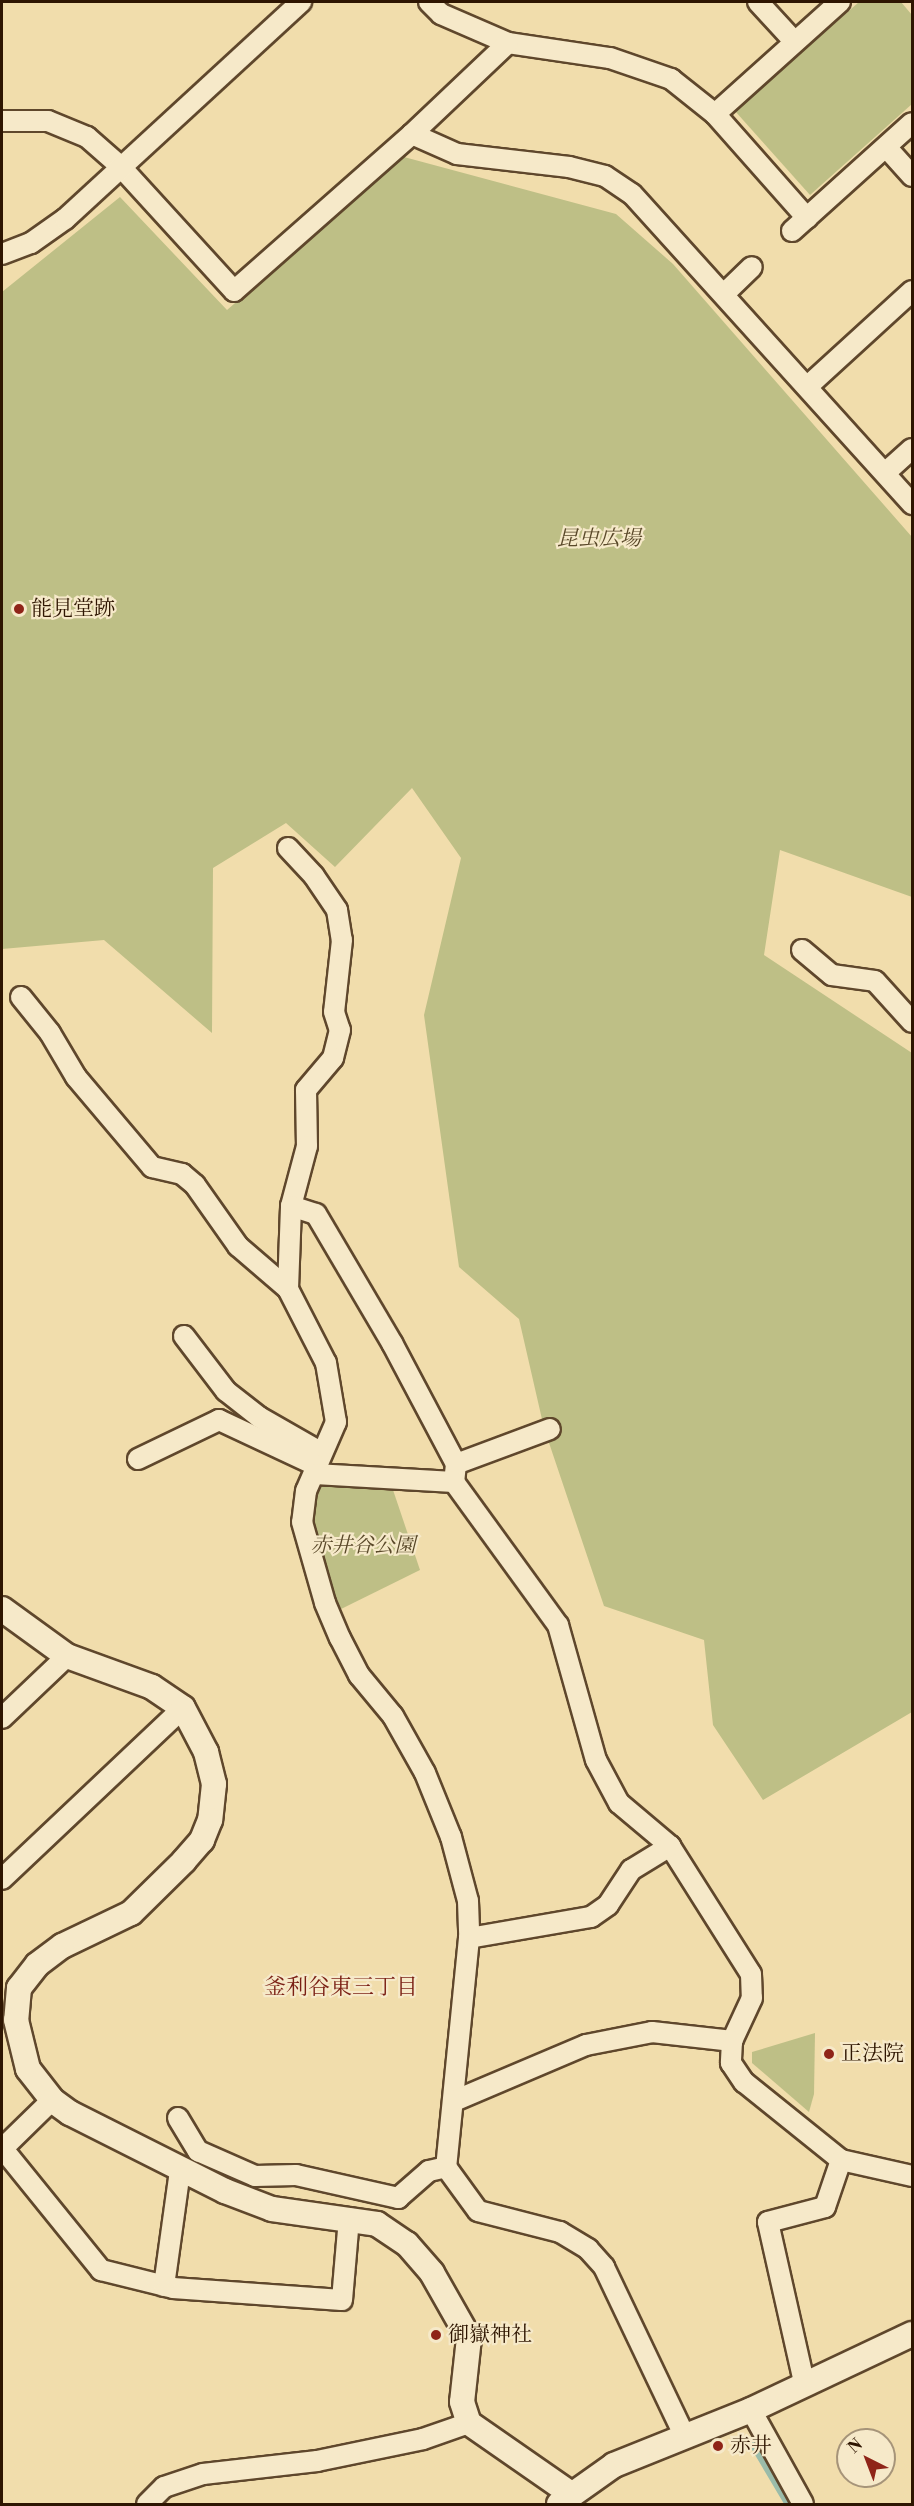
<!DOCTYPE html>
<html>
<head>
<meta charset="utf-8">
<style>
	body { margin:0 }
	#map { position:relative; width:914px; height:2506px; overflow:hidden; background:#f1ddac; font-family:"Libre Bodoni","Noto Serif JP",serif }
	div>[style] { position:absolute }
	.green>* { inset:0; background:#bebf86 }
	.stream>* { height:7px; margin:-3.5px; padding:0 3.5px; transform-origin:3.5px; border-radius:3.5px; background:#9bbcaa }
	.roads { filter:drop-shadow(2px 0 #5f472c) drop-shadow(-2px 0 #5f472c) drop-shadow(0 2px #5f472c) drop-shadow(0 -2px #5f472c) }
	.minor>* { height:20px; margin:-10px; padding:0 10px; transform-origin:10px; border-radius:10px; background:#f6e9c9 }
	.tertiary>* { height:24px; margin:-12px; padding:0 12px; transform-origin:12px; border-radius:12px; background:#f6e9c9 }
	.dots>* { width:16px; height:16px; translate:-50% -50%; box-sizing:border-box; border:3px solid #f6e9c9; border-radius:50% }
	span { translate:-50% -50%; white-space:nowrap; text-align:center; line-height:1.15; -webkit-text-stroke:4.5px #f6e9c9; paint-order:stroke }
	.park-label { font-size:21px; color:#594829; font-style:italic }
	.poi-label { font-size:21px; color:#2e1501 }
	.left { translate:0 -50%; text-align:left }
	.neighbourhood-label { font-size:22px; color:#7a1f14 }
	.frame { position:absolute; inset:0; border:3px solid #2e1501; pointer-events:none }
	.north { position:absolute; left:836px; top:2428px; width:60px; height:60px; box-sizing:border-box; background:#f6e9c9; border:2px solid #a69479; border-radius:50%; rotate:318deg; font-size:16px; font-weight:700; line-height:24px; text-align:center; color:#2e1501 }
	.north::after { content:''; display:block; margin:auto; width:21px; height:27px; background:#8f2418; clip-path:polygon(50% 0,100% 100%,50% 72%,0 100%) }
</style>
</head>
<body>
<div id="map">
	<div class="green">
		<i style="clip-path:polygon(859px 2px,901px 2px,912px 15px,912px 104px,810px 195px,735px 111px)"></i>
		<i style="clip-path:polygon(404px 157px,616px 214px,673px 264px,912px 537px,912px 897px,780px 850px,764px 955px,912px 1053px,912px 1712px,763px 1800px,713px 1725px,704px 1640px,604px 1606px,544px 1428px,519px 1319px,459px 1267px,424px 1015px,461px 858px,412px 788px,335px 867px,286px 823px,213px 868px,212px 1033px,104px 940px,2px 949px,2px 292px,120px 197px,227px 310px)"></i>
		<i style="clip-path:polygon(318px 1481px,392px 1487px,420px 1570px,335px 1612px,307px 1526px)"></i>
		<i style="clip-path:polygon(815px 2033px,814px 2094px,809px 2112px,752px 2063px,752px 2052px)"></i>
	</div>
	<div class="stream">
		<i style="left:750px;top:2440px;width:74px;rotate:59.3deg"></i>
	</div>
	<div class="roads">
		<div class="minor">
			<i style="left:429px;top:2px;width:17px;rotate:45deg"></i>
			<i style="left:441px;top:14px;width:73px;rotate:23.4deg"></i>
			<i style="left:508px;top:43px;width:103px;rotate:8.4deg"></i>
			<i style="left:610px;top:58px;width:65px;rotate:19deg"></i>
			<i style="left:671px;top:79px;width:56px;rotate:38.5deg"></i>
			<i style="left:715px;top:114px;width:139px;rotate:48.5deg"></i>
			<i style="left:758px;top:2px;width:52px;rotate:47.4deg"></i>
			<i style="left:715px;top:114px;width:168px;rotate:-41.9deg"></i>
			<i style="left:2px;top:121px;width:46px"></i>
			<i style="left:48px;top:121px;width:42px;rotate:22.3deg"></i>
			<i style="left:87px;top:137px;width:44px;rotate:41.3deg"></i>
			<i style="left:120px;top:166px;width:169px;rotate:47.6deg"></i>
			<i style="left:234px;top:291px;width:237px;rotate:-41.4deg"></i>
			<i style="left:412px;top:134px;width:132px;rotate:-43.5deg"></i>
			<i style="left:412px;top:134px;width:49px;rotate:24deg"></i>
			<i style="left:457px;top:154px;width:113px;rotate:6.6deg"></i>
			<i style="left:569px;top:167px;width:37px;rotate:14deg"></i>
			<i style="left:605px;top:176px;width:32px;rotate:34deg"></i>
			<i style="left:632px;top:194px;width:418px;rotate:47.9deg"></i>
			<i style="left:886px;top:147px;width:39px;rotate:48deg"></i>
			<i style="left:792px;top:231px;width:161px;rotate:-42deg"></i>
			<i style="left:2px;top:254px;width:31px;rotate:-21deg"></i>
			<i style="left:31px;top:243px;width:42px;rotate:-35.2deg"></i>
			<i style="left:65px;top:219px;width:321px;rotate:-42.6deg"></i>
			<i style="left:725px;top:293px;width:37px;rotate:-44deg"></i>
			<i style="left:808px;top:386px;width:141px;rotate:-42.4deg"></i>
			<i style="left:885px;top:473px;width:36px;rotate:-42deg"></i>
			<i style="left:288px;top:848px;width:38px;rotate:47deg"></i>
			<i style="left:314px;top:876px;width:41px;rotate:55.9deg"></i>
			<i style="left:337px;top:910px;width:30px;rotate:81deg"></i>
			<i style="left:342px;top:940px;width:72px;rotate:96.3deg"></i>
			<i style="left:334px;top:1012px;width:19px;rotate:72deg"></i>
			<i style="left:340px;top:1030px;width:29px;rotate:104deg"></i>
			<i style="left:333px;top:1058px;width:42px;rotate:130.2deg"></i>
			<i style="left:306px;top:1090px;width:56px;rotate:89deg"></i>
			<i style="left:307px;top:1146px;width:62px;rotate:104.9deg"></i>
			<i style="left:291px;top:1206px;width:26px;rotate:18deg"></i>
			<i style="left:316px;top:1214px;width:150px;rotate:59.5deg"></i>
			<i style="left:392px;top:1343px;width:137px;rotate:62.1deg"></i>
			<i style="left:456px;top:1464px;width:18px;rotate:96deg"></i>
			<i style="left:454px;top:1482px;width:177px;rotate:54deg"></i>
			<i style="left:558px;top:1625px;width:140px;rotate:74.3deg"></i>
			<i style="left:596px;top:1760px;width:49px;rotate:61.9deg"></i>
			<i style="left:619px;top:1803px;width:67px;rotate:40.1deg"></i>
			<i style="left:670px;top:1846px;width:151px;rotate:57.7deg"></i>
			<i style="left:751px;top:1974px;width:24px;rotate:88deg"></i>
			<i style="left:752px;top:1998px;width:47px;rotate:114.9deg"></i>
			<i style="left:732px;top:2041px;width:22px;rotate:93deg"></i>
			<i style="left:731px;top:2063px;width:23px;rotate:56deg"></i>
			<i style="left:744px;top:2082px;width:124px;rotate:38.8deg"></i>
			<i style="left:841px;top:2160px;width:73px;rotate:12.7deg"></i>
			<i style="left:802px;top:950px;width:39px;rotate:40deg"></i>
			<i style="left:832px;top:975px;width:43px;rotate:7.9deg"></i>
			<i style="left:875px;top:981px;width:55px;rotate:47.9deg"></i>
			<i style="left:21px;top:997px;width:46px;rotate:51.1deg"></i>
			<i style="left:50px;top:1033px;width:51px;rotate:59.4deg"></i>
			<i style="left:76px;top:1077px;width:118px;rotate:49.8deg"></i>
			<i style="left:152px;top:1167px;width:31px;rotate:13deg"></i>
			<i style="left:182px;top:1174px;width:17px;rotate:40deg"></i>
			<i style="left:195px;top:1185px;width:75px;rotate:54.8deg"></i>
			<i style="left:238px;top:1246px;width:66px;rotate:40.7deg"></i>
			<i style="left:288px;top:1289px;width:83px;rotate:62.8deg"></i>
			<i style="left:326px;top:1363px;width:60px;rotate:80.4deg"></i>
			<i style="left:336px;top:1422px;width:75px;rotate:113.5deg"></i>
			<i style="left:306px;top:1491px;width:31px;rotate:97deg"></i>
			<i style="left:302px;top:1522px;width:84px;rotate:74.1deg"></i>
			<i style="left:325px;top:1603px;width:38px;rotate:67deg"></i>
			<i style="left:340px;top:1638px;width:42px;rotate:62.8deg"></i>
			<i style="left:359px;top:1675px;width:53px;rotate:50.3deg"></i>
			<i style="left:393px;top:1716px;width:65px;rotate:60.7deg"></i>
			<i style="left:425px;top:1773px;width:69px;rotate:67.9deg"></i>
			<i style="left:451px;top:1837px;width:66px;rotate:75.1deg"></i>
			<i style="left:468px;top:1901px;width:37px;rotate:88deg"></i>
			<i style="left:469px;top:1938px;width:230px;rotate:95.7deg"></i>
			<i style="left:446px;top:2167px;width:54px;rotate:54deg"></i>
			<i style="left:478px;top:2211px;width:85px;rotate:14.4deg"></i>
			<i style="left:560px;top:2232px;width:33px;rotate:31deg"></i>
			<i style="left:588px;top:2249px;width:24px;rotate:48deg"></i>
			<i style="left:604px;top:2267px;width:186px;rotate:64.5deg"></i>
			<i style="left:288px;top:1289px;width:83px;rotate:-87.9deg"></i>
			<i style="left:184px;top:1336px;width:69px;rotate:52.6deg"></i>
			<i style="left:226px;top:1391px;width:42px;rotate:38.2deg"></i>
			<i style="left:259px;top:1417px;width:70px;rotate:29.8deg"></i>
			<i style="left:138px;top:1459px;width:90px;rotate:-25.7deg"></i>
			<i style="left:219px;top:1420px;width:108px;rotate:25.1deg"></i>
			<i style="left:456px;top:1464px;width:100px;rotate:-20.4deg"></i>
			<i style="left:315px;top:1474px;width:139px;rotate:3.3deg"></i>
			<i style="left:2px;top:1718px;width:90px;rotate:-43.6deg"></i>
			<i style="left:2px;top:1879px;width:249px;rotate:-43.4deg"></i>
			<i style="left:469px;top:1938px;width:124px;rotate:-9.8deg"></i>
			<i style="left:591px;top:1917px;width:21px;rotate:-35deg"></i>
			<i style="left:608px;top:1905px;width:42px;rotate:-56.7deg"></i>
			<i style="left:631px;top:1870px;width:46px;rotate:-31.6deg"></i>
			<i style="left:454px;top:2101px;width:143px;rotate:-23deg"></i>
			<i style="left:586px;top:2045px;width:67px;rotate:-11.1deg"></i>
			<i style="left:652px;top:2032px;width:81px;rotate:6.4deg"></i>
			<i style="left:178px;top:2118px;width:39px;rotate:59deg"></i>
			<i style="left:198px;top:2151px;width:62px;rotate:23.7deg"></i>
			<i style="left:255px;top:2176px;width:41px;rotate:-1.4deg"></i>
			<i style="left:296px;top:2175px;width:105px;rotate:12.7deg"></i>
			<i style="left:398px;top:2198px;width:41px;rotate:-41.1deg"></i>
			<i style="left:429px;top:2171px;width:17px;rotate:-13deg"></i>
			<i style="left:2px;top:2149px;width:70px;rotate:-44.4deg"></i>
			<i style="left:3px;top:2149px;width:156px;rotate:51deg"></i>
			<i style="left:101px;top:2270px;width:74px;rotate:14deg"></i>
			<i style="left:173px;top:2288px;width:169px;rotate:4.1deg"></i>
			<i style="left:342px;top:2300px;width:82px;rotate:-85.1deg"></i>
			<i style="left:164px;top:2286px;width:117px;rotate:-82.1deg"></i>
			<i style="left:804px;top:2382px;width:164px;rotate:-102.7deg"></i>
			<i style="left:768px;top:2222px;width:59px;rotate:-14.7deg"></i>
			<i style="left:825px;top:2207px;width:50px;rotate:-71.2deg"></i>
			<i style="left:751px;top:2410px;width:107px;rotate:61deg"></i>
			<i style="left:147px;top:2504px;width:24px;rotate:-45deg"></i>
			<i style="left:164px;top:2487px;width:41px;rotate:-18.4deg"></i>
			<i style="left:203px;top:2474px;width:115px;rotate:-6.5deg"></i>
			<i style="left:317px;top:2461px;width:108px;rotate:-11.7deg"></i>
			<i style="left:423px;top:2439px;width:49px;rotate:-19.2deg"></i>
		</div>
		<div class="tertiary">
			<i style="left:2px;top:1609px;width:80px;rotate:35.9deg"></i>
			<i style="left:67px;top:1656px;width:90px;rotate:20deg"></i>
			<i style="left:152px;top:1687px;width:37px;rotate:34deg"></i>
			<i style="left:183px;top:1708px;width:50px;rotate:62.4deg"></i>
			<i style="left:206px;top:1752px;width:33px;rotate:76deg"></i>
			<i style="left:214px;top:1784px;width:36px;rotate:96deg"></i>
			<i style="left:210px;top:1820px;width:22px;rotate:112deg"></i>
			<i style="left:202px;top:1840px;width:28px;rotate:131deg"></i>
			<i style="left:184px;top:1861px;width:74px;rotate:135.5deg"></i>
			<i style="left:131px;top:1913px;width:76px;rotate:154.4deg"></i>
			<i style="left:62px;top:1946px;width:31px;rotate:143deg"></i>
			<i style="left:37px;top:1965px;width:29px;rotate:128deg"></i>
			<i style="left:19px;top:1988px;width:32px;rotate:95deg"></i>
			<i style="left:16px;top:2020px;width:50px;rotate:76.2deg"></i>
			<i style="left:28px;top:2069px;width:39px;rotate:52deg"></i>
			<i style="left:52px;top:2100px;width:22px;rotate:36deg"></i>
			<i style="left:70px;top:2113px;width:174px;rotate:26.7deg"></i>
			<i style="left:225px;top:2191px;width:50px;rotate:21deg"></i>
			<i style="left:272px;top:2209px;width:106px;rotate:8.1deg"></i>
			<i style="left:377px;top:2224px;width:36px;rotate:34deg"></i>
			<i style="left:407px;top:2244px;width:38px;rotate:49deg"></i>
			<i style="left:432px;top:2273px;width:75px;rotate:60.4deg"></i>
			<i style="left:469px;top:2338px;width:64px;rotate:96.2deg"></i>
			<i style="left:462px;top:2402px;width:22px;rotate:72deg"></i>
			<i style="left:469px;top:2423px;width:124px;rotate:34.8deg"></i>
			<i style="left:559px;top:2504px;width:67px;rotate:-35.3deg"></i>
			<i style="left:614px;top:2465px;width:148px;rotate:-21.9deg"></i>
			<i style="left:751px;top:2410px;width:178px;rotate:-25.3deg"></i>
		</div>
	</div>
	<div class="dots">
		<i style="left:19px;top:609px;background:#8f2418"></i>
		<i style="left:829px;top:2054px;background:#8f2418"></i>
		<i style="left:436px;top:2335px;background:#8f2418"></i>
		<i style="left:718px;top:2446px;background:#8f2418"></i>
	</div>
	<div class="park-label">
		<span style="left:599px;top:539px">昆虫広場</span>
		<span style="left:363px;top:1546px">赤井谷公園</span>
	</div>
	<div class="poi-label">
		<span class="left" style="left:31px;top:609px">能見堂跡</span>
		<span class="left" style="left:841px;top:2054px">正法院</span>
		<span class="left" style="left:448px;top:2335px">御嶽神社</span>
		<span class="left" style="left:730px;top:2446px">赤井</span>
	</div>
	<div class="neighbourhood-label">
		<span style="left:341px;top:1988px">釜利谷東三丁目</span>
	</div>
	<div class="frame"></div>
	<div class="north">N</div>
</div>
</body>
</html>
